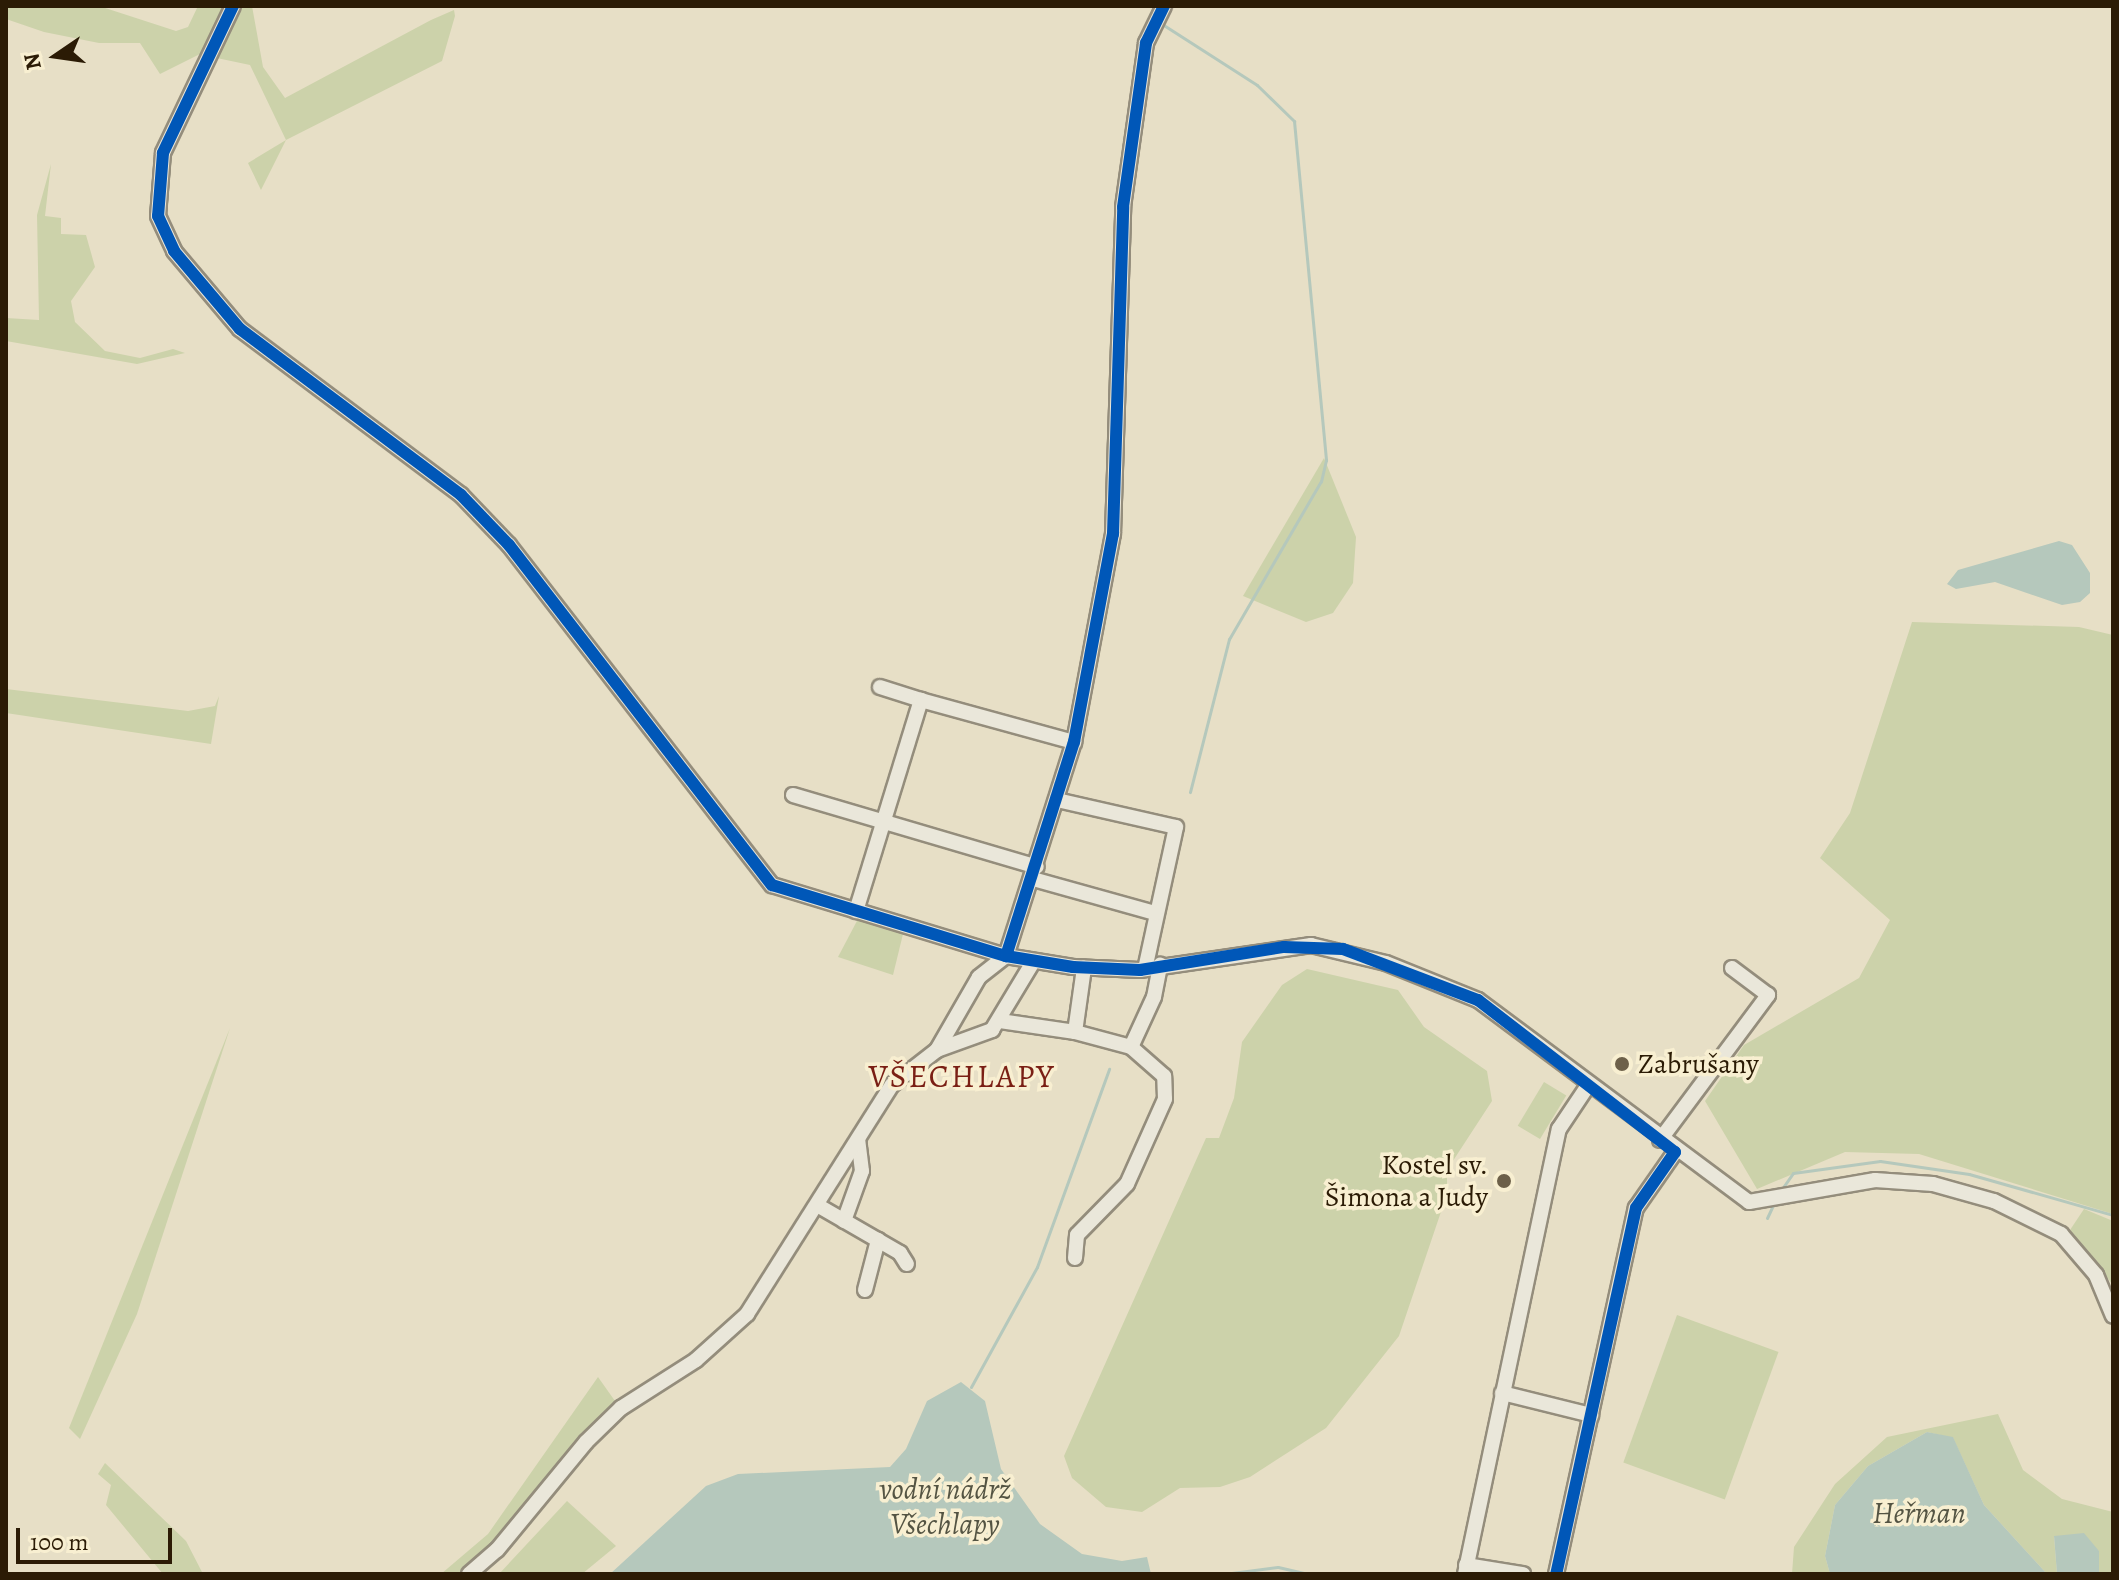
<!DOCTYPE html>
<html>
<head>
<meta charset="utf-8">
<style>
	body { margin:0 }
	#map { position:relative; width:2119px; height:1580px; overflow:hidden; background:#e7dfc6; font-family:Alegreya,serif }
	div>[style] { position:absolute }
	.green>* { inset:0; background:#ccd2aa; transform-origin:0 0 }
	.water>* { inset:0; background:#b5c8bc }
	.stream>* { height:3px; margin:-1.5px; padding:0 1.5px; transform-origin:1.5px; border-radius:1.5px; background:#b5c8bc }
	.roads { filter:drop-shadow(2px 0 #948d7c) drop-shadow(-2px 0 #948d7c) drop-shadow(0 2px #948d7c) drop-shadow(0 -2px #948d7c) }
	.minor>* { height:14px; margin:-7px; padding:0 7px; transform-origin:7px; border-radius:7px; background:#eae7da }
	.cycleway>* { height:12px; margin:-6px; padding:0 6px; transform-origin:6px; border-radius:6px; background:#0057b8 }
	.dots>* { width:22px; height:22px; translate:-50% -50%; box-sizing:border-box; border:4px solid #f8efd1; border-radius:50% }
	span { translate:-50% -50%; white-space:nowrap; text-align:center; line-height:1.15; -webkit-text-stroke:7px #f8efd1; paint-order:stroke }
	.poi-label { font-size:28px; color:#2b1b05 }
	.left { translate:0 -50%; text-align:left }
	.right { translate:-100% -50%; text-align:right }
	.water-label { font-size:30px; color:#545443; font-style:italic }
	.quarter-label { font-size:32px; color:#7a1f14; letter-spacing:2px }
	.frame { position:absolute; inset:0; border:8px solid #2b1b05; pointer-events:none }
	.north { position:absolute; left:16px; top:16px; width:80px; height:80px; -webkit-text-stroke:6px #f8efd1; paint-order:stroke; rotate:257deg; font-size:22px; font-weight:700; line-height:32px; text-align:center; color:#2b1b05 }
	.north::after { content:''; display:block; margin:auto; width:28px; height:36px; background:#2b1b05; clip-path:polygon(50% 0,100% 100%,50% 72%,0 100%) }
	.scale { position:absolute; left:16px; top:1528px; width:156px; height:36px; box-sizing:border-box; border:4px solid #2b1b05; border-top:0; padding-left:10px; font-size:24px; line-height:28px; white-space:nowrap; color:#2b1b05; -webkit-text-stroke:6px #f8efd1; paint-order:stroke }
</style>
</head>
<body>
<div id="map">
	<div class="green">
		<i style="clip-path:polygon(6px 6px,99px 6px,176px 31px,188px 27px,198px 6px,227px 6px,200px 54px,160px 74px,140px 43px,99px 43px,44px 32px,6px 19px)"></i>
		<i style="clip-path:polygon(239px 6px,252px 6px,263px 67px,285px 98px,431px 20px,454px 10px,455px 16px,442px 61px,286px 140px,261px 190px,248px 163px,286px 140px,250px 65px,212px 57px)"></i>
		<i style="clip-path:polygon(51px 164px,45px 216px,61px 218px,61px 234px,86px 235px,95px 267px,71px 301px,75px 322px,105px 351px,140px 358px,173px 349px,185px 353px,137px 364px,6px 341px,6px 318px,39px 320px,37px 215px)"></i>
		<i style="clip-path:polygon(1324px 458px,1356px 537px,1353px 583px,1333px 613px,1306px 622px,1243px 596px)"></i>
		<i style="clip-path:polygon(1912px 622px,2079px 627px,2113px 635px,2113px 1214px,1919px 1154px,1845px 1152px,1757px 1189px,1705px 1101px,1744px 1045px,1859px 978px,1890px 920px,1820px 858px,1850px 813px)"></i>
		<i style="clip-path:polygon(6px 689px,188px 711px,215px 706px,219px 696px,211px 744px,6px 713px)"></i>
		<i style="clip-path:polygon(858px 919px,903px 934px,893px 975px,838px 957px)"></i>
		<i style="clip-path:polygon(1307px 969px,1398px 990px,1424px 1027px,1487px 1071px,1492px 1101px,1447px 1170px,1447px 1194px,1399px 1336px,1326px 1428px,1250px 1477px,1220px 1487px,1180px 1488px,1142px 1512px,1106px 1507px,1072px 1478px,1064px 1456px,1206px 1138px,1219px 1138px,1234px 1098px,1242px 1042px,1282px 985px)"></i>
		<i style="clip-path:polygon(230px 1028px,137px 1314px,80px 1439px,69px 1428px)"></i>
		<i style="left:1544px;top:1082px;width:26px;height:51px;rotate:31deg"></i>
		<i style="clip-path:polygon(2084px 1209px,2113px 1221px,2113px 1285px,2070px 1230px)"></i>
		<i style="left:1677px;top:1315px;width:108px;height:157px;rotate:20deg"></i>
		<i style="clip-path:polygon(598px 1377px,615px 1401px,495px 1541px,460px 1574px,441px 1574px,488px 1534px)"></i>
		<i style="clip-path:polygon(1998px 1414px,2023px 1470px,2062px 1499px,2113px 1512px,2113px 1574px,2099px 1574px,2099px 1551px,2054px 1537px,2057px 1574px,2047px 1574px,1984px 1505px,1953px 1438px,1927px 1432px,1868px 1466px,1835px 1505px,1825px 1556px,1830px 1574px,1792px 1574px,1794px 1547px,1835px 1484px,1887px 1437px)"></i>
		<i style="clip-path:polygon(105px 1463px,186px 1541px,203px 1574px,163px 1574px,106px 1505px,111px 1485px,98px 1474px)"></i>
		<i style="clip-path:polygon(567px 1501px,616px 1546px,582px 1574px,499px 1574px)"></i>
	</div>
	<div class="water">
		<i style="clip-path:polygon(2059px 541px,2072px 545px,2090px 573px,2090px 593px,2080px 602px,2062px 605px,1995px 582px,1956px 589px,1947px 584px,1958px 570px)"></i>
		<i style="clip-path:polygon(961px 1382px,985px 1401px,1001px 1469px,1040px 1524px,1082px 1554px,1122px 1561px,1147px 1557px,1151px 1574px,610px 1574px,706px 1486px,738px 1474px,890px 1467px,906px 1449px,927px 1401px)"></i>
		<i style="clip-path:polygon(1927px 1432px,1953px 1437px,1984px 1505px,2047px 1574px,1830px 1574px,1825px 1556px,1835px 1505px,1868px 1466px)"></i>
		<i style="clip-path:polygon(2084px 1533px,2099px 1551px,2099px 1574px,2057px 1574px,2054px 1536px)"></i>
	</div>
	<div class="stream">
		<i style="left:1162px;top:24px;width:113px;rotate:32.7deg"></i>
		<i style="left:1257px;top:85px;width:52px;rotate:44.2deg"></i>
		<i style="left:1294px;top:121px;width:341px;rotate:84.6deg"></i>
		<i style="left:1326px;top:460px;width:22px;rotate:103deg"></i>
		<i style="left:1321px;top:481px;width:183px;rotate:120.2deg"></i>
		<i style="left:1229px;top:639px;width:158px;rotate:104.3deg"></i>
		<i style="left:1779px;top:1193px;width:24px;rotate:-55deg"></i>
		<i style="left:1793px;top:1173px;width:88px;rotate:-7.9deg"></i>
		<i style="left:1880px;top:1161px;width:90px;rotate:8.3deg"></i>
		<i style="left:1969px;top:1174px;width:150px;rotate:15.9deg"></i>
		<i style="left:1767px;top:1218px;width:17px;rotate:-65deg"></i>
		<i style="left:971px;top:1387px;width:137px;rotate:-61.2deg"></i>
		<i style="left:1037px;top:1267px;width:211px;rotate:-70deg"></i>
		<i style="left:1224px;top:1574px;width:54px;rotate:-7.4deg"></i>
		<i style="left:1278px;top:1567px;width:32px;rotate:13deg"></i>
	</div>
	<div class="roads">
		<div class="minor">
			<i style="left:233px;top:6px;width:163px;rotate:115.5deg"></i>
			<i style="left:163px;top:153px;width:63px;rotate:94.5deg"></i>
			<i style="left:158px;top:216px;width:38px;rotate:65deg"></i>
			<i style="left:174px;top:251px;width:102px;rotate:49.8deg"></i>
			<i style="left:240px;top:329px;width:276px;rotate:36.9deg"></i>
			<i style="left:461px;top:495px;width:69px;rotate:46.2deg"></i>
			<i style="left:509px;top:545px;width:430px;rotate:52.3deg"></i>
			<i style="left:772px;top:885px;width:245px;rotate:16.9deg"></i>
			<i style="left:1006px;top:956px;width:68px;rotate:9.3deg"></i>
			<i style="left:1073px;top:967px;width:67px;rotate:2.6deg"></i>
			<i style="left:1140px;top:970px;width:173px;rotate:-8.3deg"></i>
			<i style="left:1311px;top:945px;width:77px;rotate:13.5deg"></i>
			<i style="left:1386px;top:963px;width:99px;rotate:21.9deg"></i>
			<i style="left:1478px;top:1000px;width:338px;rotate:36.7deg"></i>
			<i style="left:1749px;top:1202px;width:128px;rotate:-9.9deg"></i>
			<i style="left:1875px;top:1180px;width:58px;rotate:3.9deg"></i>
			<i style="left:1933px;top:1184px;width:63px;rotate:15.6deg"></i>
			<i style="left:1994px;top:1201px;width:75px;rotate:26.2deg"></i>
			<i style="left:2061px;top:1234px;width:54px;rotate:49.5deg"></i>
			<i style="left:2096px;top:1275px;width:44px;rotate:67.5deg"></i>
			<i style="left:880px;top:687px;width:43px;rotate:17.6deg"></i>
			<i style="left:793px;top:795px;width:254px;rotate:16.4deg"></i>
			<i style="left:1057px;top:800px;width:122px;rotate:12.8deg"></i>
			<i style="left:1176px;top:827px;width:145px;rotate:102.3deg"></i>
			<i style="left:1033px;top:879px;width:127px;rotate:15.6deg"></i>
			<i style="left:856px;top:911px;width:221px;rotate:-72.9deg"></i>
			<i style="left:921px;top:700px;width:159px;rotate:15.4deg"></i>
			<i style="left:1000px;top:1021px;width:76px;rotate:8.3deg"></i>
			<i style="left:1075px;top:1032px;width:65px;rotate:-82deg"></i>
			<i style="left:1075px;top:1032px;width:58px;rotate:15deg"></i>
			<i style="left:1131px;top:1047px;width:55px;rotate:-65.3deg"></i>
			<i style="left:1154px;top:997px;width:33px;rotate:-79deg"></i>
			<i style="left:937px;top:1050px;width:59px;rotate:-20deg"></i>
			<i style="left:992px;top:1030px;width:79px;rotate:-58.9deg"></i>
			<i style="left:1660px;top:1140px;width:181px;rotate:-53.3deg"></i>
			<i style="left:1768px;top:995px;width:45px;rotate:-143.1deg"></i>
			<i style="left:817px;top:1205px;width:96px;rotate:30deg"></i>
			<i style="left:900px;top:1253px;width:13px;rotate:58deg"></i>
			<i style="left:844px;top:1221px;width:53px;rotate:-70.2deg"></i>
			<i style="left:862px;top:1171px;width:32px;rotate:-97deg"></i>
			<i style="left:1075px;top:1258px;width:23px;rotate:-85deg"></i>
			<i style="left:1077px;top:1235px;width:71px;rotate:-45.6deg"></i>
			<i style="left:1127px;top:1184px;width:93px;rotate:-65.9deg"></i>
			<i style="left:1165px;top:1099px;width:23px;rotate:-92deg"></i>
			<i style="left:1164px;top:1076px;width:44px;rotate:-138.7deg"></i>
			<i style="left:865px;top:1290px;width:52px;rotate:-75.4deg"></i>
			<i style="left:1502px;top:1393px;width:92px;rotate:13.9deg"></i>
			<i style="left:1466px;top:1565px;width:58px;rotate:9deg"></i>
			<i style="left:469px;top:1574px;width:37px;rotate:-41deg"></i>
			<i style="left:497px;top:1550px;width:140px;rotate:-50.5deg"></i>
			<i style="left:586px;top:1442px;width:49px;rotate:-44.2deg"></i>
			<i style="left:621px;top:1408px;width:89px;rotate:-32.6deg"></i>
			<i style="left:696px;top:1360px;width:69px;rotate:-42deg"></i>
			<i style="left:747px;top:1314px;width:271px;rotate:-57.7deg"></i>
			<i style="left:892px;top:1085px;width:57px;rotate:-37.9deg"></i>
			<i style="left:937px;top:1050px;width:84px;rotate:-60.1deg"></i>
			<i style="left:979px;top:977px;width:34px;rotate:-38deg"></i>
			<i style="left:1006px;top:956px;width:225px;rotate:-72.4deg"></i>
			<i style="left:1074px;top:742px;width:212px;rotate:-79.4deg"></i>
			<i style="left:1113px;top:534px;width:327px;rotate:-88.2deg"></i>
			<i style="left:1123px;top:207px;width:166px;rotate:-82deg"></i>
			<i style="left:1146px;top:43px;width:41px;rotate:-64.1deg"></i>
			<i style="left:1465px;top:1574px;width:455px;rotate:-78.1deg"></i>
			<i style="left:1559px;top:1129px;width:54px;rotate:-56.3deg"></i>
			<i style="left:1556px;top:1574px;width:375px;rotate:-77.7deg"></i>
			<i style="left:1636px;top:1208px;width:68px;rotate:-55.1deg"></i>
		</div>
	</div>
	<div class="cycleway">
		<i style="left:233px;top:6px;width:163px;rotate:115.5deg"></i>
		<i style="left:163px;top:153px;width:63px;rotate:94.5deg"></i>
		<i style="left:158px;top:216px;width:38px;rotate:65deg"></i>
		<i style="left:174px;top:251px;width:102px;rotate:49.8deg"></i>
		<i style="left:240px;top:329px;width:276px;rotate:36.9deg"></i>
		<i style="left:461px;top:495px;width:69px;rotate:46.2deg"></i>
		<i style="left:509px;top:545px;width:430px;rotate:52.3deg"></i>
		<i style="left:772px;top:885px;width:245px;rotate:16.9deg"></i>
		<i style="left:1006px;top:956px;width:68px;rotate:9.3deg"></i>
		<i style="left:1073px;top:967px;width:67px;rotate:2.6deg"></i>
		<i style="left:1140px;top:970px;width:146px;rotate:-9.1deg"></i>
		<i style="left:1284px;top:947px;width:59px;rotate:1.9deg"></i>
		<i style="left:1343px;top:949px;width:144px;rotate:20.7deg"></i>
		<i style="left:1478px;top:1000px;width:249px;rotate:37.7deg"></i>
		<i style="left:1675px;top:1152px;width:68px;rotate:124.9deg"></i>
		<i style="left:1636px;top:1208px;width:375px;rotate:102.3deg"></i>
		<i style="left:1006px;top:956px;width:225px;rotate:-72.4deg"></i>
		<i style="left:1074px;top:742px;width:212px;rotate:-79.4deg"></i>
		<i style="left:1113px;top:534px;width:327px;rotate:-88.2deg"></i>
		<i style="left:1123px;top:207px;width:166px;rotate:-82deg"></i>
		<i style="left:1146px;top:43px;width:41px;rotate:-64.1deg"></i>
	</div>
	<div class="dots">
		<i style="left:1622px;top:1064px;background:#6d6049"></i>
		<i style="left:1504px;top:1181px;background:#6d6049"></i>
	</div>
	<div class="poi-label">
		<span class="left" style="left:1638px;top:1064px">Zabrušany</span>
		<span class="right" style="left:1488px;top:1181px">Kostel sv.<br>Šimona a Judy</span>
	</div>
	<div class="water-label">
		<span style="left:945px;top:1506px">vodní nádrž<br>Všechlapy</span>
		<span style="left:1919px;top:1513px">Heřman</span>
	</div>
	<div class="quarter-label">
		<span style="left:962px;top:1076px">VŠECHLAPY</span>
	</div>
	<div class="frame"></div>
	<div class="north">N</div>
	<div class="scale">100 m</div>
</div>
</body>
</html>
